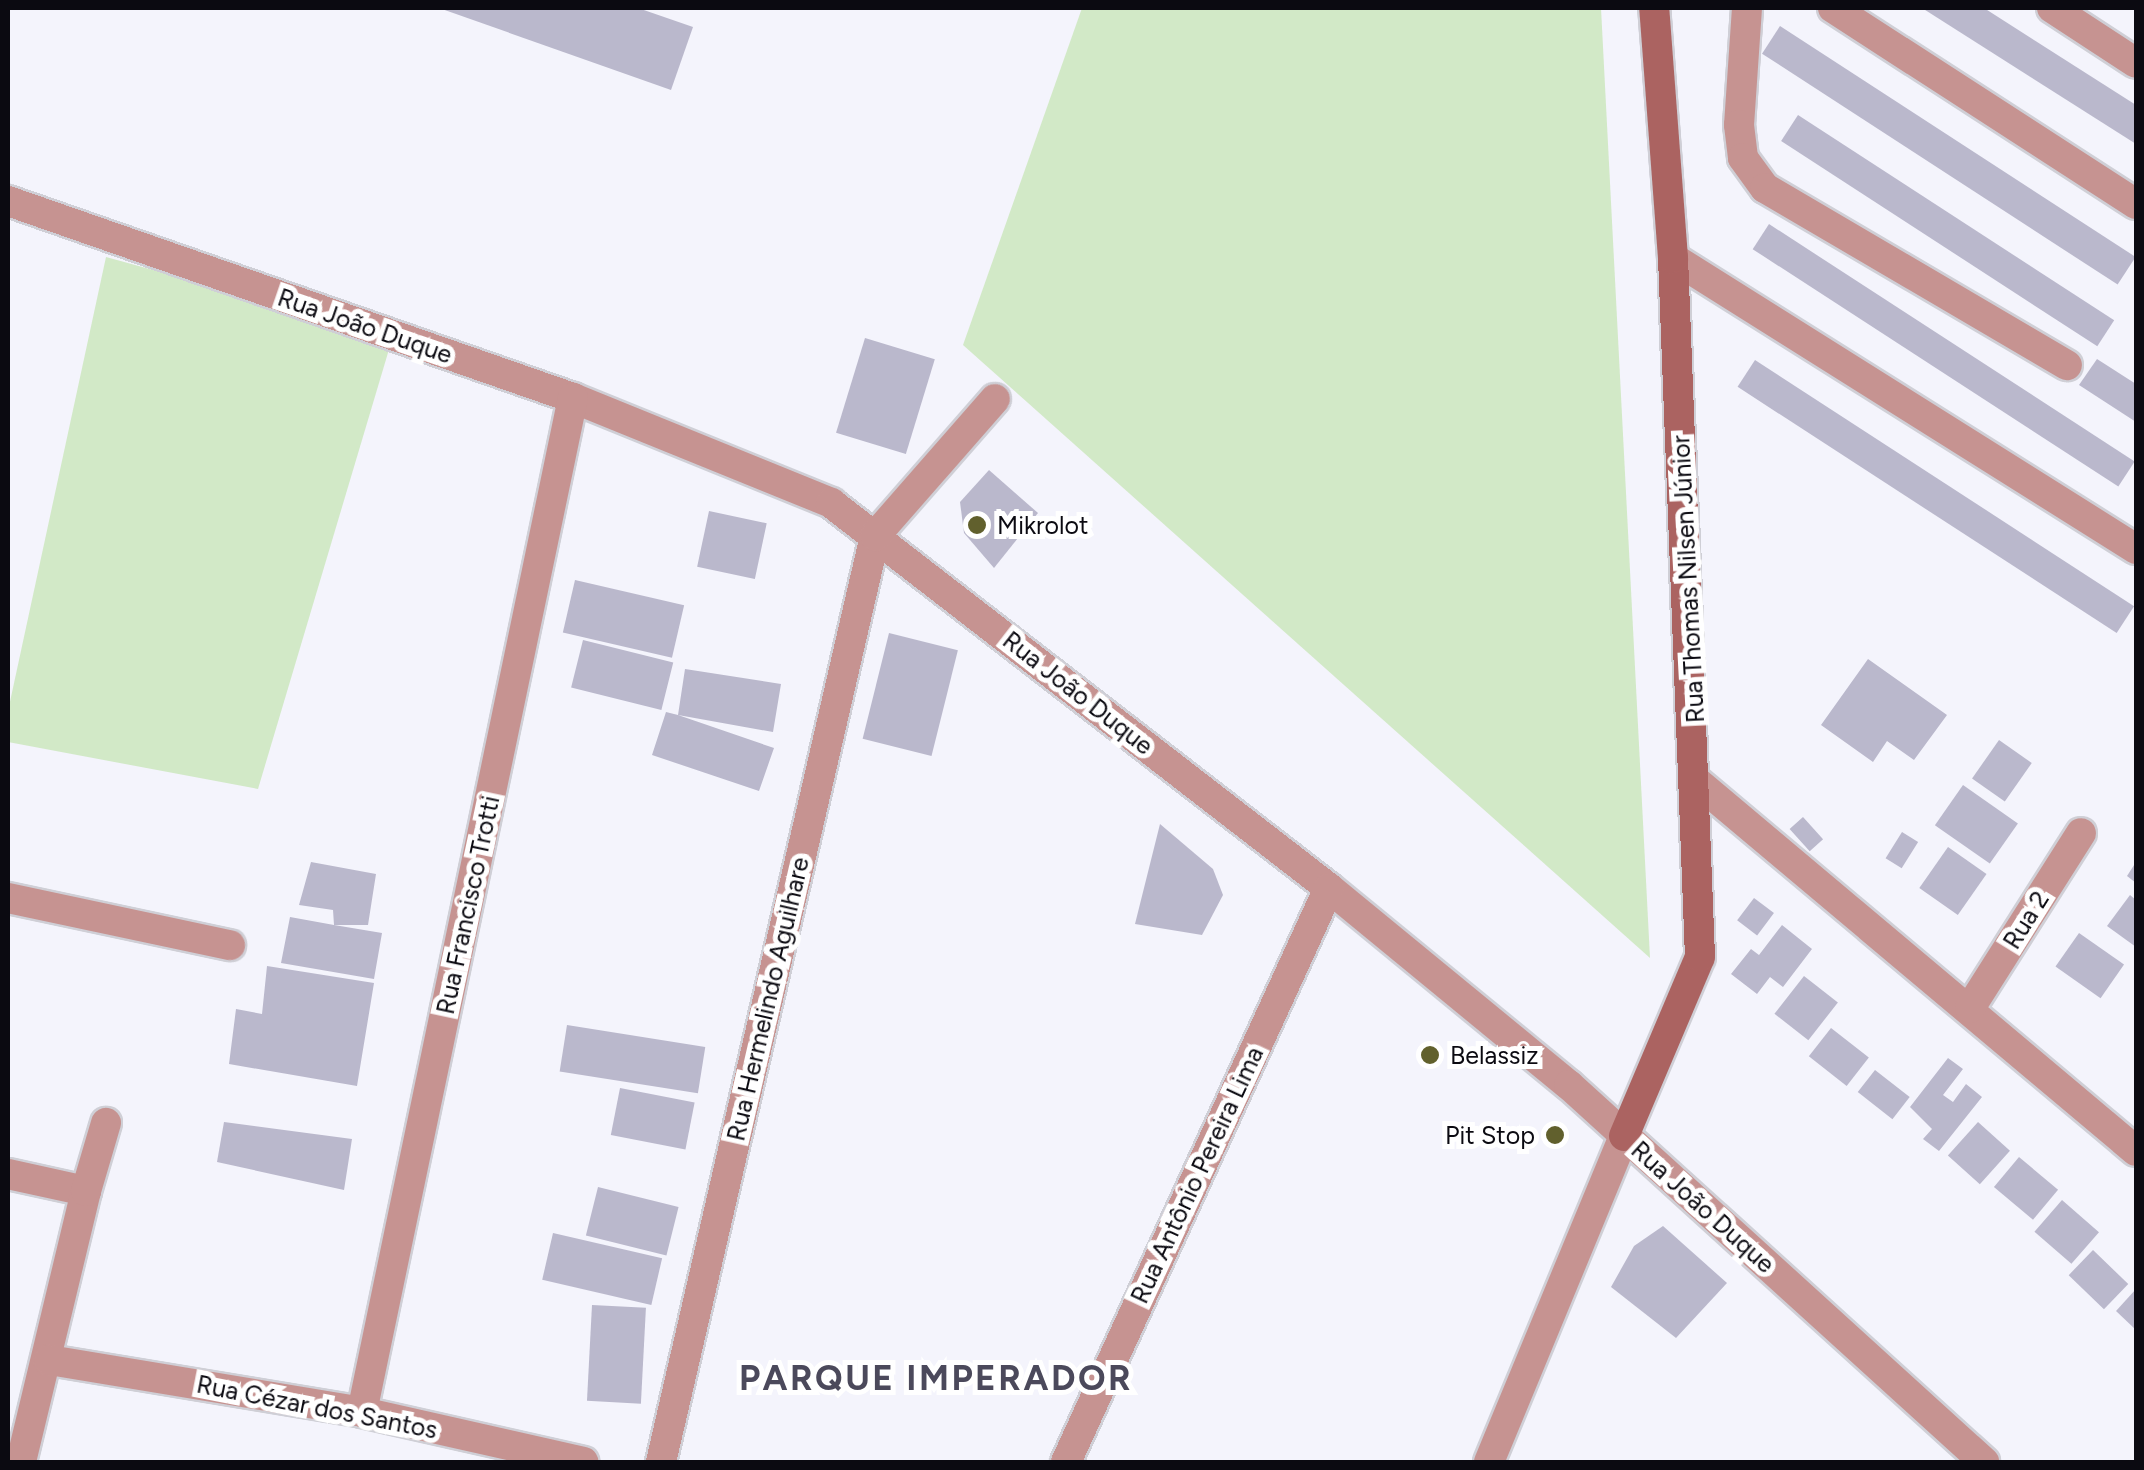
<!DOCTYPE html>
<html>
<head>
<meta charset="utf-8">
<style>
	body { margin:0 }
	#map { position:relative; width:2144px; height:1470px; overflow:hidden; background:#f4f4fc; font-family:Figtree,sans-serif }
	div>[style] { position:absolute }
	.green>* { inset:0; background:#d2e9c7 }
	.building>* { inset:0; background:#bab8cc; transform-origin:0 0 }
	.roads { filter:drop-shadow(2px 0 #cfcfd6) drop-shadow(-2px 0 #cfcfd6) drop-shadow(0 2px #cfcfd6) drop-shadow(0 -2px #cfcfd6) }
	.street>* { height:30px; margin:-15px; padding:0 15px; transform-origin:15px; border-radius:15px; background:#c69391 }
	.secondary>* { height:30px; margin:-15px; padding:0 15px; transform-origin:15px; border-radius:15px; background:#ab6361 }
	.dots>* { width:28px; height:28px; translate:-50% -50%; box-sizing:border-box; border:5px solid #fff; border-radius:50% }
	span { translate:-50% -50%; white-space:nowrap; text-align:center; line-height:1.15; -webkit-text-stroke:10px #fff; paint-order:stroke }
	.street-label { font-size:25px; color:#0b0a11 }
	.poi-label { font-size:25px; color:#0b0a11 }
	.left { translate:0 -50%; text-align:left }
	.right { translate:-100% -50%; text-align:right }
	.district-label { font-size:35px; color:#4b495b; font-weight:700; letter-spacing:2.5px }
	.frame { position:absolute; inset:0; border:10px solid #0b0a11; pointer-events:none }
</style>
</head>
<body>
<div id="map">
	<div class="green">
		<i style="clip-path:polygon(1082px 8px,1601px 8px,1650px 958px,963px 345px)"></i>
		<i style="clip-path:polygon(106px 257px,393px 336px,258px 789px,8px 742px,8px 711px)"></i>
	</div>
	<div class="building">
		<i style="clip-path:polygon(439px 8px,638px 8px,693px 27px,671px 90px)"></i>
		<i style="clip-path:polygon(1922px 8px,1984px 8px,2136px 105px,2136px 144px)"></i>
		<i style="left:1780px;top:26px;width:424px;height:33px;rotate:33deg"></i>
		<i style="left:1798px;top:115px;width:377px;height:31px;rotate:33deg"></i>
		<i style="left:1769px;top:224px;width:436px;height:30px;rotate:33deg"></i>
		<i style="left:865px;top:338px;width:73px;height:99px;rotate:17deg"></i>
		<i style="clip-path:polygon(2097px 359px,2136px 384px,2136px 422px,2079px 385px)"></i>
		<i style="left:1755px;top:360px;width:452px;height:32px;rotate:33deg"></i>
		<i style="clip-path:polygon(989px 470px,1038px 513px,994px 568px,964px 533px,960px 502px)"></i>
		<i style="left:709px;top:511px;width:59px;height:57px;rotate:12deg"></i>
		<i style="left:575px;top:580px;width:112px;height:54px;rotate:13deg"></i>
		<i style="left:889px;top:633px;width:71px;height:109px;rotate:14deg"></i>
		<i style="left:583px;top:640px;width:93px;height:49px;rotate:14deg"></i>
		<i style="clip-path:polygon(1868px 659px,1947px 715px,1914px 760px,1887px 741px,1873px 762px,1821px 725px)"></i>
		<i style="clip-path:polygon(685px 669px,781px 684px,773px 732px,678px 715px,774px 748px,759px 791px,652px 755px,666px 712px,678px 715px)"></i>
		<i style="left:1999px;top:740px;width:40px;height:47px;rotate:35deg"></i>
		<i style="left:1963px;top:785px;width:67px;height:49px;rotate:35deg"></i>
		<i style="left:1803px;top:817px;width:30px;height:18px;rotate:48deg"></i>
		<i style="clip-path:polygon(1160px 824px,1213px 869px,1223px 895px,1202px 935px,1135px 924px)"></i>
		<i style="left:1902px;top:832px;width:19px;height:31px;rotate:32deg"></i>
		<i style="left:1948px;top:847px;width:47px;height:50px;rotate:35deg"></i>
		<i style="clip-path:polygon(311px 862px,376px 874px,368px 925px,334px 925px,382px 933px,374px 979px,281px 963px,290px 917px,334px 925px,333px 910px,299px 905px)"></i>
		<i style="clip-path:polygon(2136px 862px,2136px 883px,2127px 876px)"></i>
		<i style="clip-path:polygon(2130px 895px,2136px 900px,2136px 947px,2107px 926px)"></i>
		<i style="left:1754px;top:898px;width:25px;height:28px;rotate:37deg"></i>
		<i style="clip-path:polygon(1782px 925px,1812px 949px,1783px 987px,1770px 977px,1757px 994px,1731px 974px,1751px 949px,1759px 955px)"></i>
		<i style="left:2079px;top:933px;width:55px;height:41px;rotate:35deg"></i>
		<i style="clip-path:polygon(267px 966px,374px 983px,357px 1086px,229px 1064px,236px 1009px,262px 1014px)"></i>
		<i style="left:1804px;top:976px;width:43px;height:48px;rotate:38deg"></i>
		<i style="left:567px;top:1025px;width:140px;height:47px;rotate:9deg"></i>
		<i style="left:1831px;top:1028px;width:48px;height:36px;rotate:38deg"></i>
		<i style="clip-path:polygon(1948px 1058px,1963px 1069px,1943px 1095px,1953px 1102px,1966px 1084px,1982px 1097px,1939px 1151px,1923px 1139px,1932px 1129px,1910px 1107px)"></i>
		<i style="left:1875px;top:1070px;width:44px;height:28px;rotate:38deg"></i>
		<i style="left:620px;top:1088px;width:76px;height:48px;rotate:11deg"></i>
		<i style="clip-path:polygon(224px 1122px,352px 1139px,344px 1190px,217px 1162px)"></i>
		<i style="left:1978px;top:1122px;width:43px;height:45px;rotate:42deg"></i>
		<i style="left:2019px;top:1157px;width:51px;height:39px;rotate:40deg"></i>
		<i style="left:598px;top:1187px;width:83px;height:50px;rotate:14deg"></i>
		<i style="left:2062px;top:1200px;width:49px;height:42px;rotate:41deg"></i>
		<i style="clip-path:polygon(1663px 1226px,1727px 1283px,1676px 1338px,1611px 1287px,1634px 1246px)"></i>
		<i style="left:553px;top:1233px;width:112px;height:48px;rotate:13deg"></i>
		<i style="left:2093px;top:1250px;width:49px;height:35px;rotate:44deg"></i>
		<i style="clip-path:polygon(2136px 1289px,2136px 1330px,2116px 1311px)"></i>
		<i style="left:592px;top:1305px;width:54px;height:96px;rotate:3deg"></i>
	</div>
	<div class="roads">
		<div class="street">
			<i style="left:1747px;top:8px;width:117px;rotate:93.9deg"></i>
			<i style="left:1739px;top:125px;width:33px;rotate:83deg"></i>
			<i style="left:1743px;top:158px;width:37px;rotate:54deg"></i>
			<i style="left:1765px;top:188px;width:350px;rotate:30.4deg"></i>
			<i style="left:1833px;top:8px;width:361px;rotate:32.9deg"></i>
			<i style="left:2052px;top:8px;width:100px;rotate:33.2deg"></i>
			<i style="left:8px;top:201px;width:598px;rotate:19.22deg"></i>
			<i style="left:573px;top:398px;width:279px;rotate:22.1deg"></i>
			<i style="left:831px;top:503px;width:629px;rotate:37.71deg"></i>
			<i style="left:1329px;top:888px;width:310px;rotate:39.4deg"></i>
			<i style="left:1569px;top:1085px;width:561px;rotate:42.25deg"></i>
			<i style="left:1673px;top:258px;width:547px;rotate:32.15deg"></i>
			<i style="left:1697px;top:782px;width:573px;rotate:40.05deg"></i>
			<i style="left:8px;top:898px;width:227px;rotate:12deg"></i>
			<i style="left:1970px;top:1008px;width:207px;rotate:-57.6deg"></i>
			<i style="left:8px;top:1174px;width:80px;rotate:12.3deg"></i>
			<i style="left:86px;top:1191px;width:279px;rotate:103.5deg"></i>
			<i style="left:86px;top:1191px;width:71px;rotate:-73.6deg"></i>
			<i style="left:49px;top:1360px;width:317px;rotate:9.4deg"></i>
			<i style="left:362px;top:1412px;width:227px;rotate:12.7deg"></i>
			<i style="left:362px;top:1412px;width:1036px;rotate:-78.25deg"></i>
			<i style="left:661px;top:1462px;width:950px;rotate:-76.99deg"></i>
			<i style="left:875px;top:536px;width:182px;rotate:-48.8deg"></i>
			<i style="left:1066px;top:1462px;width:631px;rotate:-65.38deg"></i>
			<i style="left:1489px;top:1462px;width:353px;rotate:-67.5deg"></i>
		</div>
		<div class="secondary">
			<i style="left:1624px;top:1136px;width:194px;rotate:-67deg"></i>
			<i style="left:1700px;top:957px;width:700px;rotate:-92.21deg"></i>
			<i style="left:1673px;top:258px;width:251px;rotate:-94.3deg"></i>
		</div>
	</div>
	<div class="dots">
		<i style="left:977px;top:525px;background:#61602d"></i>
		<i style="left:1430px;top:1055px;background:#61602d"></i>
		<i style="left:1555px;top:1135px;background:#61602d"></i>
	</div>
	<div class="street-label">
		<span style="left:365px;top:326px;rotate:19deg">Rua João Duque</span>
		<span style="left:1688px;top:579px;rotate:-93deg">Rua Thomas Nilsen Júnior</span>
		<span style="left:1078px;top:693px;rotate:38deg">Rua João Duque</span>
		<span style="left:468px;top:905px;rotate:-78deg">Rua Francisco Trotti</span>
		<span style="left:2026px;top:920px;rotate:-58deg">Rua 2</span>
		<span style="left:768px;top:999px;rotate:-77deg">Rua Hermelindo Aguilhare</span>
		<span style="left:1197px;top:1175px;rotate:-65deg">Rua Antônio Pereira Lima</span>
		<span style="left:1703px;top:1207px;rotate:42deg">Rua João Duque</span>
		<span style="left:317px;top:1407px;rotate:11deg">Rua Cézar dos Santos</span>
	</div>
	<div class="poi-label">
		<span class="left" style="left:997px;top:525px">Mikrolot</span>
		<span class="left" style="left:1450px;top:1055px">Belassiz</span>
		<span class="right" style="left:1535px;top:1135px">Pit Stop</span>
	</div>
	<div class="district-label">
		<span style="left:936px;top:1378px">PARQUE IMPERADOR</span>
	</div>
	<div class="frame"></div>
</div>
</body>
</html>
